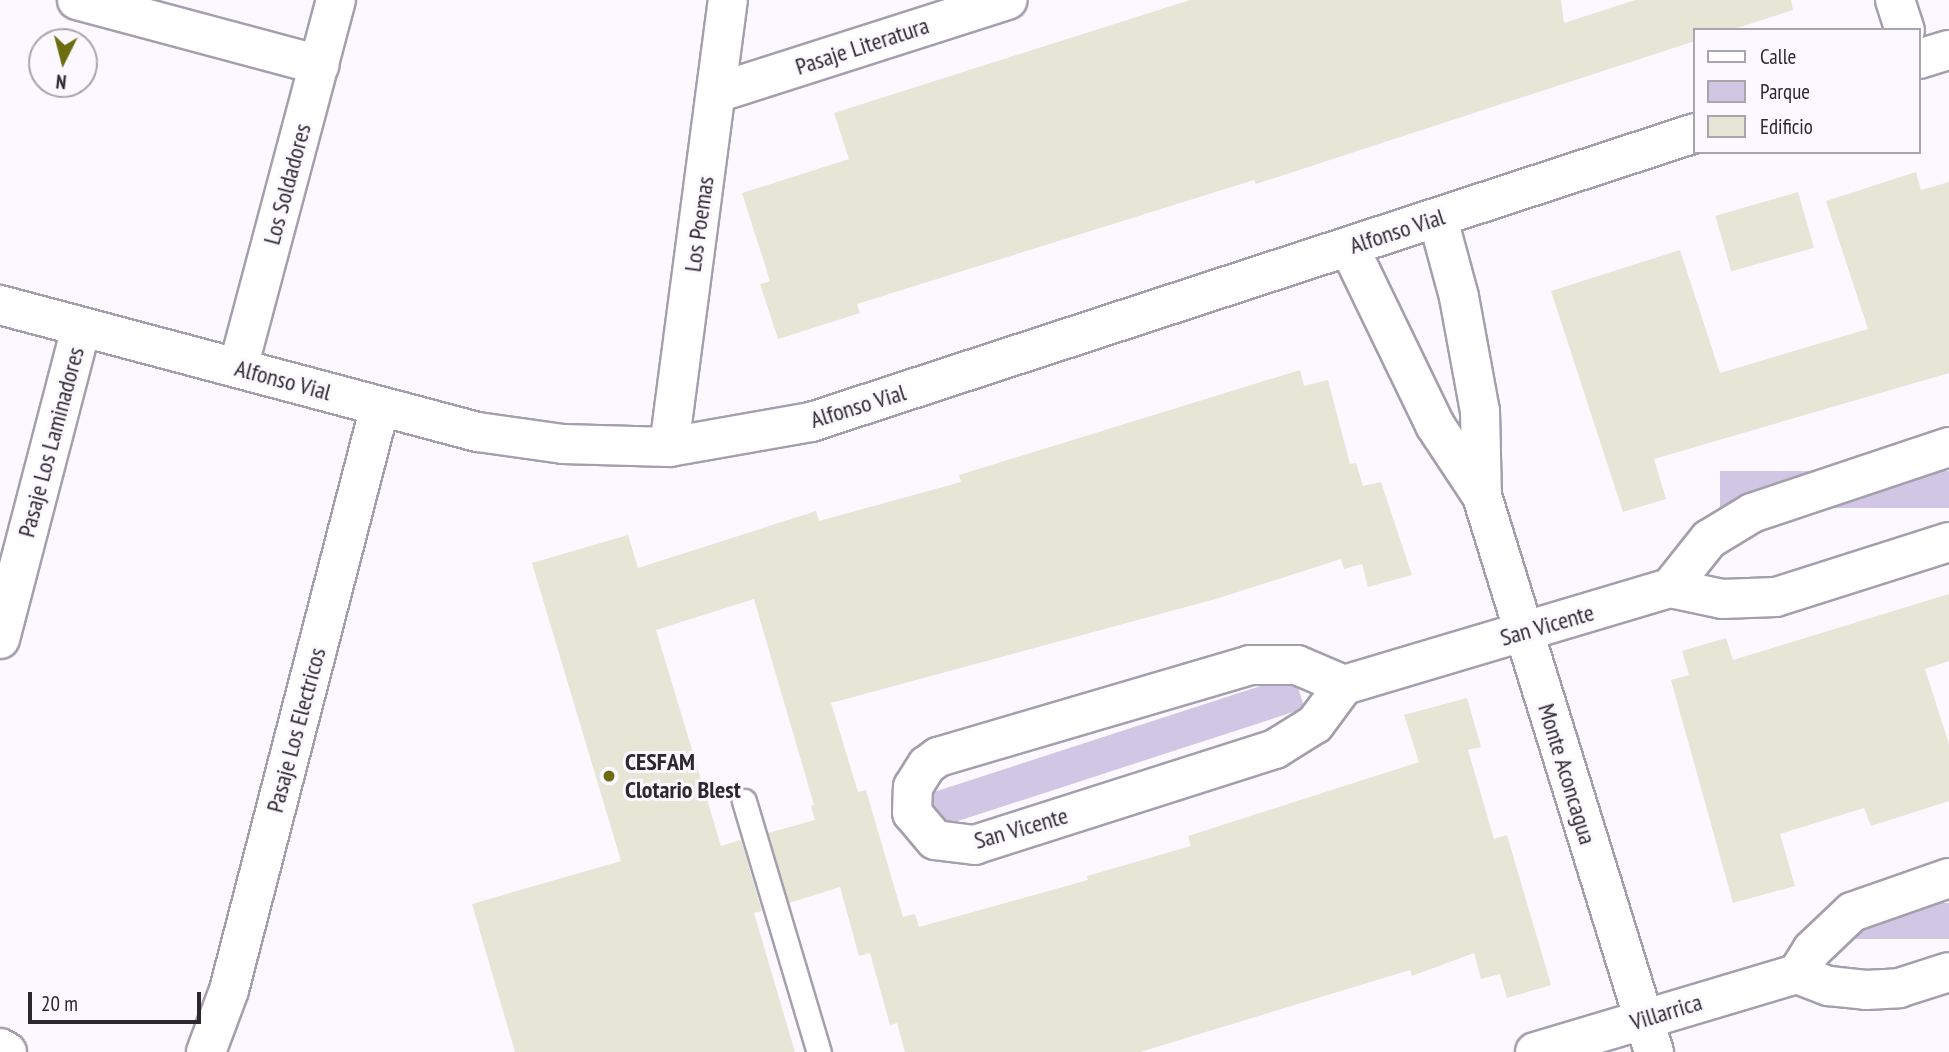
<!DOCTYPE html>
<html>
<head>
<meta charset="utf-8">
<style>
	body { margin:0 }
	#map { position:relative; width:1949px; height:1052px; overflow:hidden; background:#fbf9ff; font-family:"PT Sans Narrow",sans-serif }
	div>[style] { position:absolute }
	.green>* { inset:0; background:#d1c6e3; transform-origin:0 0 }
	.building>* { inset:0; background:#e5e6d6; transform-origin:0 0 }
	.roads { filter:drop-shadow(2px 0 #a49fad) drop-shadow(-2px 0 #a49fad) drop-shadow(0 2px #a49fad) drop-shadow(0 -2px #a49fad) }
	.service>* { height:23px; margin:-11.5px; padding:0 11.5px; transform-origin:11.5px; border-radius:11.5px; background:#fff }
	.minor>* { height:38px; margin:-19px; padding:0 19px; transform-origin:19px; border-radius:19px; background:#fff }
	.dots>* { width:19px; height:19px; translate:-50% -50%; box-sizing:border-box; border:4px solid #fbf9ff; border-radius:50% }
	span { translate:-50% -50%; white-space:nowrap; text-align:center; line-height:1.15; -webkit-text-stroke:6px #fbf9ff; paint-order:stroke }
	.street-label { font-size:24px; color:#2b292f }
	.poi-label { font-size:24px; color:#2b292f; font-weight:700 }
	.left { translate:0 -50%; text-align:left }
	.legend { position:absolute; left:1693px; top:28px; width:228px; height:126px; box-sizing:border-box; background:#fbf9ff; border:2px solid #a8a6ac; margin:0; padding:9px 12px; list-style:none; font-size:21px; color:#2b292f }
	.legend li { display:flex; align-items:center; gap:14px; height:35px }
	.legend b { width:35px; border:2px solid #a8a6ac }
	.north { position:absolute; left:28px; top:28px; width:70px; height:70px; box-sizing:border-box; background:#fbf9ff; border:2px solid #a8a6ac; border-radius:50%; rotate:186deg; font-size:19px; font-weight:700; line-height:28px; text-align:center; color:#2b292f }
	.north::after { content:''; display:block; margin:auto; width:24px; height:32px; background:#6c6d10; clip-path:polygon(50% 0,100% 100%,50% 72%,0 100%) }
	.scale { position:absolute; left:28px; top:992px; width:173px; height:32px; box-sizing:border-box; border:4px solid #2b292f; border-top:0; padding-left:9px; font-size:21px; line-height:24px; white-space:nowrap; color:#2b292f; -webkit-text-stroke:5px #fbf9ff; paint-order:stroke }
</style>
</head>
<body>
<div id="map">
	<div class="green">
		<i style="left:1949px;top:471px;width:37px;height:229px;rotate:90deg"></i>
		<i style="left:1294px;top:675px;width:35px;height:385px;rotate:72deg"></i>
		<i style="left:1949px;top:903px;width:36px;height:104px;rotate:90deg"></i>
	</div>
	<div class="building">
		<i style="clip-path:polygon(1190px 0,1561px 0,1564px 23px,1635px 0,1791px 0,1793px 10px,1731px 30px,1695px 30px,1695px 41px,1256px 184px,1254px 180px,857px 304px,860px 313px,778px 339px,760px 284px,770px 281px,742px 193px,849px 159px,834px 113px)"></i>
		<i style="clip-path:polygon(1916px 172px,1921px 190px,1949px 182px,1949px 373px,1654px 459px,1666px 499px,1623px 512px,1551px 291px,1680px 250px,1720px 373px,1868px 329px,1826px 201px)"></i>
		<i style="left:1798px;top:192px;width:58px;height:86px;rotate:74deg"></i>
		<i style="clip-path:polygon(1300px 370px,1304px 386px,1328px 380px,1350px 464px,1356px 463px,1363px 486px,1381px 482px,1412px 575px,1368px 587px,1362px 564px,1344px 569px,1341px 559px,1219px 598px,831px 703px,858px 792px,866px 790px,903px 917px,915px 914px,919px 927px,1088px 880px,1087px 876px,1191px 846px,1188px 836px,1419px 762px,1404px 715px,1467px 698px,1481px 747px,1468px 750px,1494px 839px,1507px 835px,1551px 985px,1507px 998px,1500px 974px,1481px 979px,1474px 953px,1412px 976px,1410px 970px,1140px 1052px,905px 1052px,897px 1023px,890px 1025px,870px 953px,859px 956px,840px 887px,789px 903px,768px 833px,815px 820px,811px 806px,814px 805px,754px 599px,656px 630px,721px 846px,741px 840px,762px 911px,754px 913px,795px 1052px,515px 1052px,472px 904px,621px 861px,532px 563px,628px 535px,638px 568px,816px 511px,819px 521px,961px 482px,959px 475px)"></i>
		<i style="clip-path:polygon(1949px 594px,1949px 661px,1925px 669px,1949px 744px,1949px 801px,1871px 826px,1864px 808px,1780px 834px,1795px 886px,1733px 903px,1671px 680px,1689px 675px,1682px 651px,1726px 638px,1733px 660px)"></i>
	</div>
	<div class="roads">
		<div class="service">
			<i style="left:744px;top:801px;width:262px;rotate:73.4deg"></i>
		</div>
		<div class="minor">
			<i style="left:77px;top:0;width:251px;rotate:15deg"></i>
			<i style="left:1895px;top:0;width:32px;rotate:72deg"></i>
			<i style="left:1919px;top:59px;width:31px;rotate:-17deg"></i>
			<i style="left:716px;top:93px;width:306px;rotate:-17.7deg"></i>
			<i style="left:1438px;top:219px;width:81px;rotate:74.9deg"></i>
			<i style="left:1459px;top:297px;width:116px;rotate:79.6deg"></i>
			<i style="left:1480px;top:411px;width:85px;rotate:88.7deg"></i>
			<i style="left:1482px;top:496px;width:582px;rotate:72.81deg"></i>
			<i style="left:1349px;top:247px;width:198px;rotate:64.2deg"></i>
			<i style="left:1435px;top:425px;width:85px;rotate:56.5deg"></i>
			<i style="left:0;top:305px;width:495px;rotate:14.9deg"></i>
			<i style="left:478px;top:432px;width:86px;rotate:8deg"></i>
			<i style="left:563px;top:444px;width:106px;rotate:1.6deg"></i>
			<i style="left:669px;top:447px;width:144px;rotate:-10deg"></i>
			<i style="left:811px;top:422px;width:930px;rotate:-18.1deg"></i>
			<i style="left:238px;top:368px;width:381px;rotate:-75.1deg"></i>
			<i style="left:669px;top:447px;width:451px;rotate:-82.5deg"></i>
			<i style="left:1949px;top:447px;width:208px;rotate:161.5deg"></i>
			<i style="left:1752px;top:513px;width:50px;rotate:148.8deg"></i>
			<i style="left:1709px;top:539px;width:63px;rotate:128.5deg"></i>
			<i style="left:1670px;top:588px;width:53px;rotate:11.9deg"></i>
			<i style="left:1722px;top:599px;width:54px;rotate:-2.1deg"></i>
			<i style="left:1776px;top:597px;width:182px;rotate:-17.6deg"></i>
			<i style="left:0;top:639px;width:322px;rotate:-75.4deg"></i>
			<i style="left:1250px;top:665px;width:47px"></i>
			<i style="left:1297px;top:665px;width:51px;rotate:23.1deg"></i>
			<i style="left:1344px;top:685px;width:49px;rotate:126.6deg"></i>
			<i style="left:1315px;top:724px;width:47px;rotate:148deg"></i>
			<i style="left:1275px;top:749px;width:315px;rotate:162.3deg"></i>
			<i style="left:975px;top:845px;width:40px;rotate:-172.9deg"></i>
			<i style="left:935px;top:840px;width:35px;rotate:-130deg"></i>
			<i style="left:912px;top:813px;width:26px;rotate:-88deg"></i>
			<i style="left:913px;top:787px;width:26px;rotate:-58deg"></i>
			<i style="left:927px;top:765px;width:14px;rotate:-36deg"></i>
			<i style="left:938px;top:757px;width:325px;rotate:-16.4deg"></i>
			<i style="left:1344px;top:685px;width:340px;rotate:-16.6deg"></i>
			<i style="left:1949px;top:878px;width:103px;rotate:160.7deg"></i>
			<i style="left:1852px;top:912px;width:55px;rotate:136.5deg"></i>
			<i style="left:1812px;top:950px;width:28px;rotate:122deg"></i>
			<i style="left:1797px;top:974px;width:34px;rotate:21deg"></i>
			<i style="left:1829px;top:986px;width:37px;rotate:6deg"></i>
			<i style="left:1866px;top:990px;width:33px;rotate:-3deg"></i>
			<i style="left:1899px;top:988px;width:52px;rotate:-17.7deg"></i>
			<i style="left:0;top:1048px;width:8px;rotate:30deg"></i>
			<i style="left:206px;top:1052px;width:66px;rotate:-69.6deg"></i>
			<i style="left:229px;top:990px;width:603px;rotate:-75.5deg"></i>
			<i style="left:1535px;top:1052px;width:273px;rotate:-16.6deg"></i>
		</div>
	</div>
	<div class="dots">
		<i style="left:609px;top:776px;background:#6c6d10"></i>
	</div>
	<div class="street-label">
		<span style="left:862px;top:46px;rotate:-18deg">Pasaje Literatura</span>
		<span style="left:287px;top:184px;rotate:-75deg">Los Soldadores</span>
		<span style="left:699px;top:224px;rotate:-82deg">Los Poemas</span>
		<span style="left:1397px;top:231px;rotate:-18deg">Alfonso Vial</span>
		<span style="left:283px;top:380px;rotate:15deg">Alfonso Vial</span>
		<span style="left:858px;top:406px;rotate:-17deg">Alfonso Vial</span>
		<span style="left:51px;top:442px;rotate:-75deg">Pasaje Los Laminadores</span>
		<span style="left:1547px;top:625px;rotate:-16deg">San Vicente</span>
		<span style="left:296px;top:730px;rotate:-75deg">Pasaje Los Electricos</span>
		<span style="left:1567px;top:774px;rotate:73deg">Monte Aconcagua</span>
		<span style="left:1021px;top:828px;rotate:-16deg">San Vicente</span>
		<span style="left:1666px;top:1012px;rotate:-17deg">Villarrica</span>
	</div>
	<div class="poi-label">
		<span class="left" style="left:625px;top:776px">CESFAM<br>Clotario Blest</span>
	</div>
	<ul class="legend">
	<li><b style="height:9px;background:#fff"></b>Calle</li>
	<li><b style="height:19px;background:#d1c6e3"></b>Parque</li>
	<li><b style="height:19px;background:#e5e6d6"></b>Edificio</li>
	</ul>
	<div class="north">N</div>
	<div class="scale">20 m</div>
</div>
</body>
</html>
